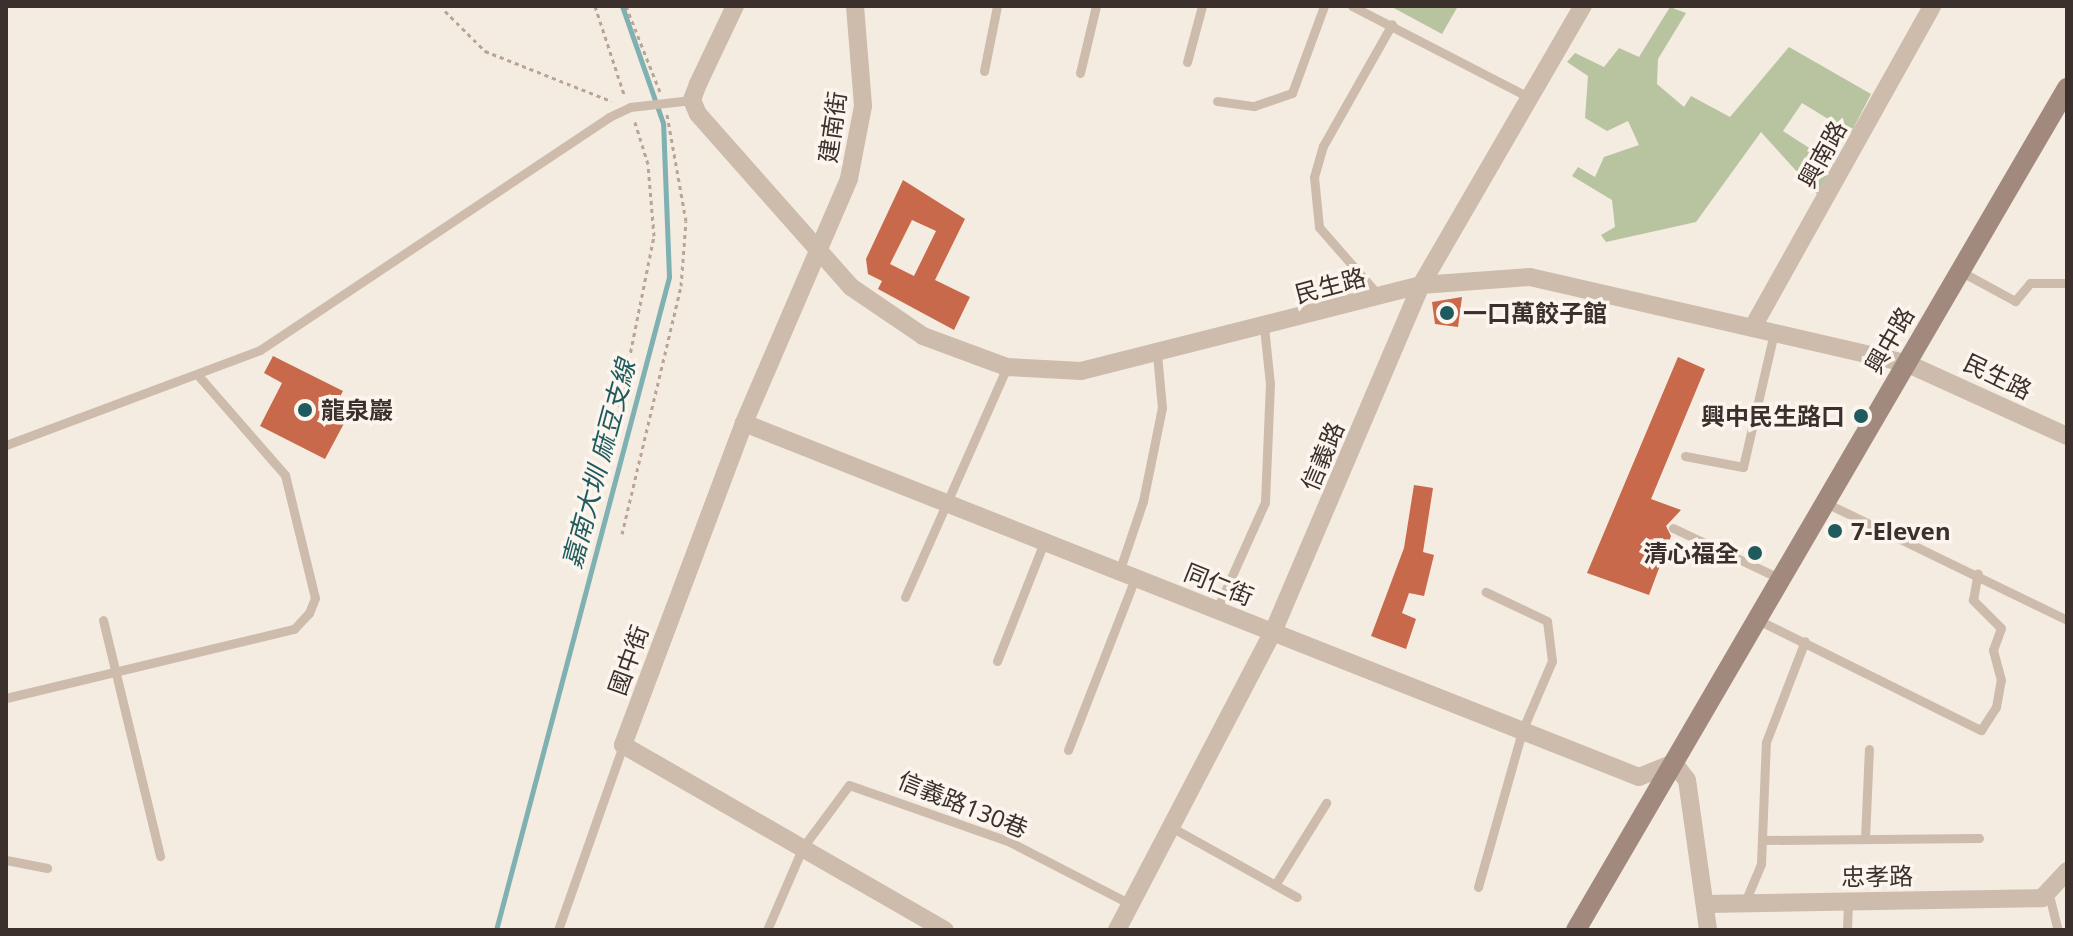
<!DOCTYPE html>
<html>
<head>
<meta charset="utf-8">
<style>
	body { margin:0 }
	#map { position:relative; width:2073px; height:936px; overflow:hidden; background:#f4ebe1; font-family:"Noto Sans","Noto Sans TC",sans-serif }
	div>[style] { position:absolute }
	.green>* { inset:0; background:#b8c4a0 }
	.stream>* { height:5px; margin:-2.5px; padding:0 2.5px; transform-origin:2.5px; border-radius:2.5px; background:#7fb0b2 }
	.building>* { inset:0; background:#c8694b }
	.path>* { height:3px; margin-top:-1.5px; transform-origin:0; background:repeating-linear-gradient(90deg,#b9a596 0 4px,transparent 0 8px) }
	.lane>* { height:9px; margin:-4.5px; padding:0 4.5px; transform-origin:4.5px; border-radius:4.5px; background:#cdbbac }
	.street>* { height:18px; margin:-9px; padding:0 9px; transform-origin:9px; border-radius:9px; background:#cdbbac }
	.secondary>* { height:20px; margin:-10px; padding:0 10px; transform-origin:10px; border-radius:10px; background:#a18a7d }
	.dots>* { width:22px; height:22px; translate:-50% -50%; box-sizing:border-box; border:4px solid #fbf5ee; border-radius:50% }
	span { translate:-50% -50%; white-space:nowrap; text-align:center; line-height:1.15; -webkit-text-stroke:7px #fbf5ee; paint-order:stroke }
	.street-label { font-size:24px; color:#3b302b }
	.poi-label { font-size:24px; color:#3b302b; font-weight:700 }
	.left { translate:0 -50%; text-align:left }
	.right { translate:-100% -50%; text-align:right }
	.water-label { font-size:26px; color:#1f5a5e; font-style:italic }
	.frame { position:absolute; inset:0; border:8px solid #3b302b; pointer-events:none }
</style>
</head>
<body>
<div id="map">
	<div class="green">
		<i style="clip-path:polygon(1390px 6px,1458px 6px,1442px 34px)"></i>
		<i style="clip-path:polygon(1670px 7px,1686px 13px,1658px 59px,1657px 84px,1684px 107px,1691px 96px,1730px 117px,1789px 47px,1871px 94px,1851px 133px,1802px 103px,1783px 131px,1834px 164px,1817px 194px,1761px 132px,1696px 222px,1606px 242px,1601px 235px,1615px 227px,1612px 200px,1572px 176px,1578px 167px,1595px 177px,1604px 157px,1639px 145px,1628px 121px,1607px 131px,1585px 118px,1588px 76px,1567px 62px,1575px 53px,1604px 67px,1619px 48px,1639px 57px)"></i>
	</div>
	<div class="stream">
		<i style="left:496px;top:930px;width:676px;rotate:-75.16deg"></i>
		<i style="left:669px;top:277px;width:154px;rotate:-92.2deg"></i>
		<i style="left:663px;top:123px;width:124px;rotate:-109.3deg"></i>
	</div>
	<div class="building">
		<i style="clip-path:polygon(evenodd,903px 180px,965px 219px,935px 280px,970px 297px,954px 330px,878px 289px,882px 281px,868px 274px,866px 259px,903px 180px,912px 220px,936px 231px,914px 276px,890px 264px,912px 220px)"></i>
		<i style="clip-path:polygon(1462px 297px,1458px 327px,1435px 324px,1432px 302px)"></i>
		<i style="clip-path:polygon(273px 356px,343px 391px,335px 406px,349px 414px,325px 459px,260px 426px,282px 383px,264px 373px)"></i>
		<i style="clip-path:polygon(1678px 357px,1705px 369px,1651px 499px,1681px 510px,1666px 526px,1671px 536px,1649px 595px,1587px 573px)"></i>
		<i style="clip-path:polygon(1414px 485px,1433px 488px,1423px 552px,1434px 555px,1424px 596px,1409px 593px,1402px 613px,1416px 619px,1406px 649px,1371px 636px,1404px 548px)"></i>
	</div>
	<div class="path">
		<i style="left:595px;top:6px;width:96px;rotate:71.8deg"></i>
		<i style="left:626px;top:6px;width:92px;rotate:68.4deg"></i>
		<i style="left:445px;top:11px;width:57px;rotate:45deg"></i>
		<i style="left:485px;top:51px;width:136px;rotate:21.6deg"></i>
		<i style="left:610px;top:454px;width:222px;rotate:-78.6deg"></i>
		<i style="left:654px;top:236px;width:72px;rotate:-94.8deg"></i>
		<i style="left:648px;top:164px;width:47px;rotate:-107.3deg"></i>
		<i style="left:622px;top:534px;width:255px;rotate:-76.6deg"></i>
		<i style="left:681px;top:286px;width:65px;rotate:-85.6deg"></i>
		<i style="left:686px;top:221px;width:109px;rotate:-100.1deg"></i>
	</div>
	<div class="lane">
		<i style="left:1352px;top:6px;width:200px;rotate:27.3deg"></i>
		<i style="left:1187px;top:62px;width:58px;rotate:-75deg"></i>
		<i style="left:984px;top:71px;width:66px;rotate:-78.7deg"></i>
		<i style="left:1080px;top:73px;width:69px;rotate:-76.6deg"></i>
		<i style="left:1217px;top:101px;width:37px;rotate:8deg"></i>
		<i style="left:1254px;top:106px;width:40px;rotate:-18.9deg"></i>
		<i style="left:1292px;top:93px;width:93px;rotate:-69.8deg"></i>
		<i style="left:1960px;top:271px;width:63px;rotate:28.6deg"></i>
		<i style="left:2015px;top:301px;width:23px;rotate:-50deg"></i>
		<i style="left:2030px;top:283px;width:37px"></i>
		<i style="left:1380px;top:297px;width:93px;rotate:-131.1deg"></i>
		<i style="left:1319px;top:227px;width:50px;rotate:-95.7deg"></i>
		<i style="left:1314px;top:177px;width:32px;rotate:-74deg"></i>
		<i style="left:1323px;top:146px;width:140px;rotate:-60.5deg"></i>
		<i style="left:6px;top:445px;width:271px;rotate:-20.5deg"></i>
		<i style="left:260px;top:350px;width:420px;rotate:-33.7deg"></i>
		<i style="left:609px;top:117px;width:23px;rotate:-25deg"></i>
		<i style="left:630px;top:107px;width:62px;rotate:-6.4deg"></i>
		<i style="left:1685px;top:456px;width:59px;rotate:10.7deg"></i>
		<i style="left:1743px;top:467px;width:138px;rotate:-77deg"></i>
		<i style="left:1826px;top:503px;width:268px;rotate:25.9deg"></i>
		<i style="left:1673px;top:528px;width:117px;rotate:25.3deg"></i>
		<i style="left:1120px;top:569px;width:72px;rotate:-71.3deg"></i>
		<i style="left:1143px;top:501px;width:95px;rotate:-78.5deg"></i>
		<i style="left:1162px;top:408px;width:54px;rotate:-95.3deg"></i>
		<i style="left:905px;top:597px;width:252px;rotate:-66.1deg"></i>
		<i style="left:1217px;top:609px;width:117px;rotate:-65.8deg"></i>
		<i style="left:1265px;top:502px;width:118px;rotate:-87.6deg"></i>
		<i style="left:1270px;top:384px;width:57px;rotate:-96deg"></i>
		<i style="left:1756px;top:619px;width:251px;rotate:26.3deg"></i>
		<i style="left:1981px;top:730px;width:27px;rotate:-57deg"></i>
		<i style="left:1996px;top:707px;width:27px;rotate:-80deg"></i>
		<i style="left:2001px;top:680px;width:31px;rotate:-105deg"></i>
		<i style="left:1993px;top:650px;width:23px;rotate:-70deg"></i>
		<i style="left:2001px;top:628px;width:40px;rotate:-135deg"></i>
		<i style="left:1973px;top:600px;width:27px;rotate:-80deg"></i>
		<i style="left:103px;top:620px;width:243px;rotate:76.4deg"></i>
		<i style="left:997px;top:661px;width:128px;rotate:-68.4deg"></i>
		<i style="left:6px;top:698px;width:296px;rotate:-13.5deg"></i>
		<i style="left:294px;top:629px;width:22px;rotate:-47deg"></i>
		<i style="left:309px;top:613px;width:16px;rotate:-68deg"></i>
		<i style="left:315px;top:598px;width:127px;rotate:-103.7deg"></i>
		<i style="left:285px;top:475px;width:134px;rotate:-131.1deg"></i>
		<i style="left:1068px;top:750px;width:187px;rotate:-68.7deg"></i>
		<i style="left:1171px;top:827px;width:144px;rotate:29.1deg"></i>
		<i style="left:1865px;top:839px;width:90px;rotate:-87.5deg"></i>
		<i style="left:1764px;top:840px;width:215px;rotate:-0.5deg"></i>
		<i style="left:6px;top:860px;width:42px;rotate:11deg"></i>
		<i style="left:1275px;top:885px;width:97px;rotate:-58.1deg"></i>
		<i style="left:1478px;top:887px;width:162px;rotate:-74.2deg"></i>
		<i style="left:1522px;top:731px;width:76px;rotate:-66.8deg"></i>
		<i style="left:1552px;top:661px;width:40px;rotate:-97.1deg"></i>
		<i style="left:1547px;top:621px;width:68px;rotate:-154.6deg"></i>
		<i style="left:2049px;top:895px;width:36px;rotate:76deg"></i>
		<i style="left:1745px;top:902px;width:41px;rotate:-67.2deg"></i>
		<i style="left:1761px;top:864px;width:122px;rotate:-87.7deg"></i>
		<i style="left:1766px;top:742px;width:108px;rotate:-68.9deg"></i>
		<i style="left:558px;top:930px;width:196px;rotate:-70.6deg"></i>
		<i style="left:767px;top:930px;width:90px;rotate:-66.6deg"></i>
		<i style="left:803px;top:847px;width:77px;rotate:-53.4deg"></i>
		<i style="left:849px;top:785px;width:169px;rotate:19.4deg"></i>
		<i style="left:1008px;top:841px;width:137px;rotate:27.3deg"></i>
		<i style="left:1847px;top:930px;width:29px;rotate:-88deg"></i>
	</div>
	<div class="street">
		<i style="left:735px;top:6px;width:86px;rotate:115.4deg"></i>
		<i style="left:698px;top:84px;width:17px;rotate:111deg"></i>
		<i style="left:692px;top:100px;width:15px;rotate:67deg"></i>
		<i style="left:698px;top:114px;width:231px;rotate:48.5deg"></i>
		<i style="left:851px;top:287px;width:87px;rotate:34.2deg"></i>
		<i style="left:923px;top:336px;width:90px;rotate:20.3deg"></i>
		<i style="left:1007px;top:367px;width:74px;rotate:3.1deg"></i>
		<i style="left:1081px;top:371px;width:351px;rotate:-14.2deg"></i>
		<i style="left:1421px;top:285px;width:109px;rotate:-4.2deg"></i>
		<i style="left:1530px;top:277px;width:386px;rotate:12.9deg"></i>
		<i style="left:1906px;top:363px;width:177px;rotate:24.4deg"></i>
		<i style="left:855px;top:6px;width:100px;rotate:85.4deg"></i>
		<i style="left:863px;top:106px;width:74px;rotate:100.9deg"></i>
		<i style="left:849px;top:179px;width:266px;rotate:113.3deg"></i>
		<i style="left:744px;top:423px;width:344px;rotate:110.6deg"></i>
		<i style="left:623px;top:745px;width:371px;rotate:29.9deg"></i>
		<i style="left:1754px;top:325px;width:365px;rotate:-60.8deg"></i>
		<i style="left:744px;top:423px;width:962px;rotate:21.58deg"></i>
		<i style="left:1639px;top:777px;width:38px;rotate:-22deg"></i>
		<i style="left:1674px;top:763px;width:21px;rotate:53deg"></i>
		<i style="left:1687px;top:780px;width:151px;rotate:82deg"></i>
		<i style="left:1706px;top:904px;width:336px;rotate:-1deg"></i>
		<i style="left:2042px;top:898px;width:37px;rotate:-47deg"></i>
		<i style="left:1117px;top:930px;width:336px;rotate:-62.4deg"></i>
		<i style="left:1273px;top:632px;width:377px;rotate:-66.9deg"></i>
		<i style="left:1421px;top:285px;width:323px;rotate:-59.9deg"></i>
	</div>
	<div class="secondary">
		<i style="left:1576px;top:930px;width:975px;rotate:-59.75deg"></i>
	</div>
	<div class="dots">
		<i style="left:1447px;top:313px;background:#1f5a5e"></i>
		<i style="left:305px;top:410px;background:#1f5a5e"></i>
		<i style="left:1861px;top:416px;background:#1f5a5e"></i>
		<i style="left:1835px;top:531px;background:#1f5a5e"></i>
		<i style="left:1755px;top:553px;background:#1f5a5e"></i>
	</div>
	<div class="street-label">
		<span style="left:832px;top:127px;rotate:-82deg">建南街</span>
		<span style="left:1822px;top:154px;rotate:-61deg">興南路</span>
		<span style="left:1330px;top:285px;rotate:-15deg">民生路</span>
		<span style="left:1889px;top:340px;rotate:-60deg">興中路</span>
		<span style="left:1998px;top:376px;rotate:26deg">民生路</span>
		<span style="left:1322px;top:456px;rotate:-67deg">信義路</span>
		<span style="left:1219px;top:584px;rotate:22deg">同仁街</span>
		<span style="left:628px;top:660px;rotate:-70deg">國中街</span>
		<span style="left:963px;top:804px;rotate:22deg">信義路130巷</span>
		<span style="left:1877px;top:876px;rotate:-1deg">忠孝路</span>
	</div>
	<div class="poi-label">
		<span class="left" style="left:1463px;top:313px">一口萬餃子館</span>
		<span class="left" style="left:321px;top:410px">龍泉巖</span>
		<span class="right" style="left:1845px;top:416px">興中民生路口</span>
		<span class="left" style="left:1851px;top:531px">7-Eleven</span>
		<span class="right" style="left:1739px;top:553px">清心福全</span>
	</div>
	<div class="water-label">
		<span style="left:599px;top:464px;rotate:-75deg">嘉南大圳 麻豆支線</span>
	</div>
	<div class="frame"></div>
</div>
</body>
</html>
